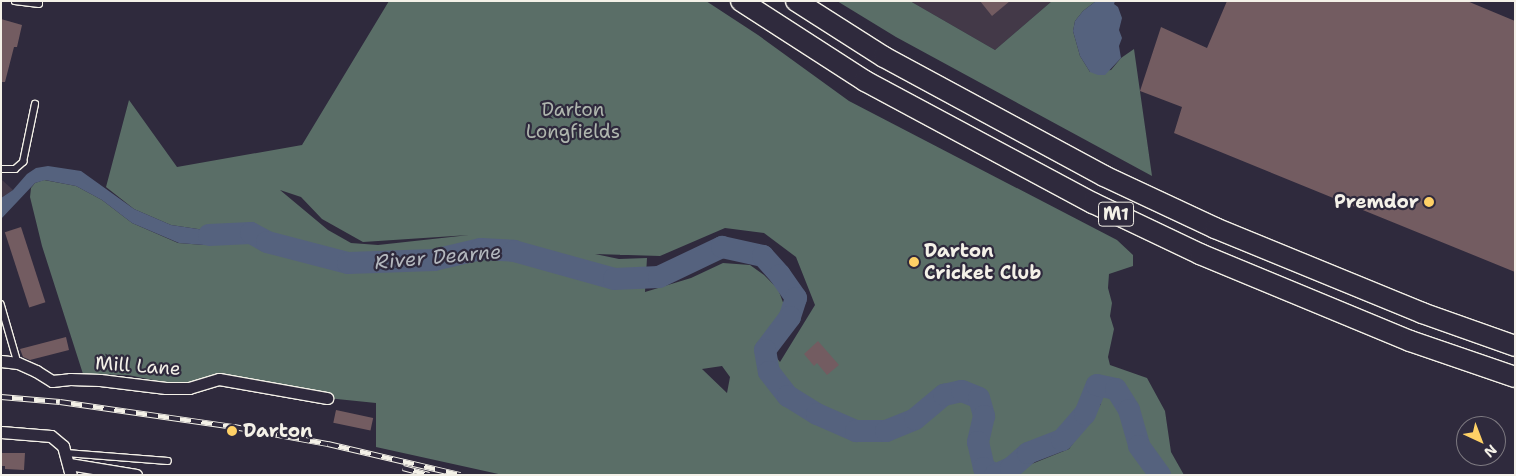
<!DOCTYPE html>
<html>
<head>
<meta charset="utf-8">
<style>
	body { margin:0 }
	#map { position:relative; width:1516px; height:476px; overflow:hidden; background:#2f2a3d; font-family:"Shantell Sans",sans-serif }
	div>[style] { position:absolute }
	.built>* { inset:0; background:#433948 }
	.green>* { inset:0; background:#5a6e67 }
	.water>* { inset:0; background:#55627e }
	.river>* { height:22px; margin:-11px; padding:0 11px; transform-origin:11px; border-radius:11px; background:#55627e }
	.building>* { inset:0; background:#735c61; transform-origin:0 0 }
	.roads { filter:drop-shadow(1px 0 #f4f1e8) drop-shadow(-1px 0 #f4f1e8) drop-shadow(0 1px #f4f1e8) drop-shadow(0 -1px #f4f1e8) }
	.lane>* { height:5.5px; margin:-2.75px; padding:0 2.75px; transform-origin:2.75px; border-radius:2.75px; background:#2f2a3d }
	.street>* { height:11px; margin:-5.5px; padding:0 5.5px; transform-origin:5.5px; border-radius:5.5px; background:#2f2a3d }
	.highway>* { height:20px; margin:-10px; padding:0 10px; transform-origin:10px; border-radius:10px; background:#2f2a3d }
	.rail>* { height:5.5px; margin-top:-2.75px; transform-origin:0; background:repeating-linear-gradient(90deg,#2f2a3d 0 11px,#f4f1e8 0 22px); box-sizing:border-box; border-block:1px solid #f4f1e8 }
	.dots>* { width:14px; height:14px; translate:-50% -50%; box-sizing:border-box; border:2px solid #2f2a3d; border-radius:50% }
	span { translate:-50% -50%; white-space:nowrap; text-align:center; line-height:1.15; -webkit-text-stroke:4.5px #2f2a3d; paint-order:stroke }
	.shield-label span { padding:1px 4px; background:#2f2a3d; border:1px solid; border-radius:4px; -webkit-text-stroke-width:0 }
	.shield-label { font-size:18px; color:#f4f1e8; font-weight:700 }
	.park-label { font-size:19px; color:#afb6ae }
	.poi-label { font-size:19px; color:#f4f1e8; font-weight:700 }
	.right { translate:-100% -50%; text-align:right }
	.left { translate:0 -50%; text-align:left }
	.street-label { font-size:19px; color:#f4f1e8 }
	.water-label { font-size:20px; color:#b4b8be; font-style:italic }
	.frame { position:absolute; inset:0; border:2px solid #f4f1e8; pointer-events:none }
	.north { position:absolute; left:1456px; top:416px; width:50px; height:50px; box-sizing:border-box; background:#2f2a3d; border:1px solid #7e7a81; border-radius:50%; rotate:137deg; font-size:14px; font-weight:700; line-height:20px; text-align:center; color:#f4f1e8 }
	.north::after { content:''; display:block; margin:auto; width:18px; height:22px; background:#ffd166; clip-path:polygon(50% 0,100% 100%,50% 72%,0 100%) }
</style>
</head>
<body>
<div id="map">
	<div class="built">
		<i style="clip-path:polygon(910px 1px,1052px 1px,995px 50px)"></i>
		<i style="clip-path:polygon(1px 179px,13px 190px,1px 198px)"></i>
	</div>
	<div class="green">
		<i style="clip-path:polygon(evenodd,389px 1px,706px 1px,758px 35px,849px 101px,1117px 240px,1133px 255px,1133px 266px,1109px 274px,1108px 288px,1112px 303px,1110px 316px,1114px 329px,1108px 357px,1110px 365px,1147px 378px,1165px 411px,1171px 452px,1184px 475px,503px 475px,376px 447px,376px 403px,327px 398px,219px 379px,178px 385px,128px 375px,83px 374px,42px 246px,30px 197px,31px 188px,35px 183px,44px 180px,76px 186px,102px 200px,132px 223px,178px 243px,204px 245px,241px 240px,238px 231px,218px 232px,171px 225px,134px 209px,106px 187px,129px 100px,177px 167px,302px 145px,389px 1px,280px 190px,301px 197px,322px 219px,363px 242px,469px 235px,378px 245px,351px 243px,328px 230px,280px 190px,389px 1px,725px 228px,764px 233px,796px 257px,815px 305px,780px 362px,761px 338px,777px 321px,784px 305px,778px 289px,764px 275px,750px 265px,723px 263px,691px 278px,645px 292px,647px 258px,619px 259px,595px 254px,660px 256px,725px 228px,389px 1px,722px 366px,730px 377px,727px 393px,702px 369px,722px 366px,389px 1px,1091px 384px,1101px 404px,1069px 449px,1014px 471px,1002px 467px,1013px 462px,1037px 440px,1052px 437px,1077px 413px,1091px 384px)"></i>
		<i style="clip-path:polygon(837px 1px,910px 1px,995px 50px,1052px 1px,1096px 1px,1083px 11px,1075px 21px,1073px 31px,1080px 56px,1090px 72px,1111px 70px,1121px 58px,1134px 49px,1152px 176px,896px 37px)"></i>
	</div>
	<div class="water">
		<i style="clip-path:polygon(1096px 1px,1115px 1px,1114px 4px,1118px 7px,1122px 18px,1119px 30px,1122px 38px,1119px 46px,1121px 58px,1105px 75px,1098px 75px,1090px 72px,1080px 56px,1073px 31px,1075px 21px,1083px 11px)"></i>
		<i style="clip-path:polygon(48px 166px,81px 171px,134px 209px,171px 225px,218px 232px,239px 231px,241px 239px,204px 245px,179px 243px,132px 223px,102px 200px,76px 186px,45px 180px,35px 183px,1px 219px,1px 198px,13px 190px,27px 174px,36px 168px)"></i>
	</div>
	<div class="river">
		<i style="left:209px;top:235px;width:42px;rotate:-2.7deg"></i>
		<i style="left:251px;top:233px;width:18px;rotate:29deg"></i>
		<i style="left:267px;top:242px;width:84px;rotate:14.5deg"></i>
		<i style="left:348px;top:263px;width:86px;rotate:-2deg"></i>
		<i style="left:434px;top:260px;width:48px;rotate:-13.2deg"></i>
		<i style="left:481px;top:249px;width:33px;rotate:3deg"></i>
		<i style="left:514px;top:251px;width:104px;rotate:15.6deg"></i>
		<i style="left:614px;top:279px;width:45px;rotate:-2.5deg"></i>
		<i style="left:659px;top:277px;width:70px;rotate:-25.5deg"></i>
		<i style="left:722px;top:247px;width:42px;rotate:12.4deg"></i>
		<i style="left:763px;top:256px;width:25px;rotate:48deg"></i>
		<i style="left:780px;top:275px;width:28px;rotate:55deg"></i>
		<i style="left:796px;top:298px;width:20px;rotate:108deg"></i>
		<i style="left:790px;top:317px;width:41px;rotate:127.1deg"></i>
		<i style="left:765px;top:350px;width:22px;rotate:80deg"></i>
		<i style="left:769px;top:372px;width:31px;rotate:52deg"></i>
		<i style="left:788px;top:396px;width:34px;rotate:32deg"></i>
		<i style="left:817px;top:414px;width:43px;rotate:23.6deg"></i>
		<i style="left:856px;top:431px;width:30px"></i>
		<i style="left:886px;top:431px;width:31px;rotate:-22deg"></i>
		<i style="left:915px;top:419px;width:38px;rotate:-40deg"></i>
		<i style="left:944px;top:395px;width:18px;rotate:-13deg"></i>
		<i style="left:962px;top:391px;width:18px;rotate:22deg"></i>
		<i style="left:979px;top:398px;width:19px;rotate:74deg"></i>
		<i style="left:984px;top:416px;width:27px;rotate:103deg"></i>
		<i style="left:978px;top:442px;width:27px;rotate:77deg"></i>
		<i style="left:984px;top:468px;width:13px;rotate:32deg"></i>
		<i style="left:995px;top:475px;width:17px;rotate:-24deg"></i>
		<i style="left:1011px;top:468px;width:23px;rotate:-41deg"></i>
		<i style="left:1028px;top:453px;width:36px;rotate:-21deg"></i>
		<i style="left:1062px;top:440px;width:35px;rotate:-49deg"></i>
		<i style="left:1085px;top:414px;width:31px;rotate:-68deg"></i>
		<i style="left:1097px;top:385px;width:19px;rotate:12deg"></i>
		<i style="left:1116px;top:389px;width:25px;rotate:58deg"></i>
		<i style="left:1129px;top:410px;width:37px;rotate:74deg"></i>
		<i style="left:1139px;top:446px;width:36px;rotate:54deg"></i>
	</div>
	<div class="building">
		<i style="clip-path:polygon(980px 1px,1010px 1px,992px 16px)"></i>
		<i style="clip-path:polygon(1227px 1px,1467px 1px,1515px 21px,1515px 272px,1174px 133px,1182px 107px,1140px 91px,1161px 27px,1207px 48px)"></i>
		<i style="clip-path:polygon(1px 19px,22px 25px,17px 47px,14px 47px,5px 82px,1px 82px)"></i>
		<i style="left:21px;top:227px;width:79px;height:17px;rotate:72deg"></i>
		<i style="clip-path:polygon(66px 337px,69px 350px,30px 360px,23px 357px,20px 349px)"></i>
		<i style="clip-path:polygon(818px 341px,839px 365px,827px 375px,817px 363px,814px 366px,804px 354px)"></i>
		<i style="left:336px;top:410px;width:38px;height:13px;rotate:12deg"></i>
		<i style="clip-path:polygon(1px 453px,25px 453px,24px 470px,5px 469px,5px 466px,1px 466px)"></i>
	</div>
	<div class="roads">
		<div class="lane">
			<i style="left:15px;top:1px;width:24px;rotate:7deg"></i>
			<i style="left:39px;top:4px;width:3px;rotate:-90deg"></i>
			<i style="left:1px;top:169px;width:14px"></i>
			<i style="left:15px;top:169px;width:11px;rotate:-41deg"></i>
			<i style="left:23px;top:162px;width:59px;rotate:-78.3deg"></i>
			<i style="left:1px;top:304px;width:61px;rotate:73.9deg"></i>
			<i style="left:66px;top:453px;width:102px;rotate:4.5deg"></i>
		</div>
		<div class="street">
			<i style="left:1px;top:361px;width:17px;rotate:7deg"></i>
			<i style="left:18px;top:363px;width:20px;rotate:24deg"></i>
			<i style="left:36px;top:371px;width:19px;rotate:32deg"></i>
			<i style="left:52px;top:381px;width:18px;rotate:-6deg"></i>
			<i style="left:70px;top:379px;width:30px;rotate:2deg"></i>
			<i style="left:100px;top:380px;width:66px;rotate:6.9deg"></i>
			<i style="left:166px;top:388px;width:23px"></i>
			<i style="left:189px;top:388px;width:31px;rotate:-17deg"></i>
			<i style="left:219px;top:379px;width:110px;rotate:10deg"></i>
			<i style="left:1px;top:432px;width:50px;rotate:4.6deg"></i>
			<i style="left:51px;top:436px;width:16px;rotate:40deg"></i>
			<i style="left:63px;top:446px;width:30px;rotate:75deg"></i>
			<i style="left:69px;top:464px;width:68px;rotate:9.3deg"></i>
		</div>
		<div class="highway">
			<i style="left:741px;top:1px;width:148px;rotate:32.8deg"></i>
			<i style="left:865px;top:81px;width:259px;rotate:28.2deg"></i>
			<i style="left:1093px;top:203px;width:119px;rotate:25.5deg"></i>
			<i style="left:1200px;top:254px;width:227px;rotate:22.5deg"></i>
			<i style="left:1410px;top:341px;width:111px;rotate:18.9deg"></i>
			<i style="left:796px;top:1px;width:104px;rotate:32.5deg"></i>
			<i style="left:884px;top:57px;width:250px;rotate:28.4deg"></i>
			<i style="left:1104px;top:176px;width:123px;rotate:25.1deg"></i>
			<i style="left:1215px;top:228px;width:224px;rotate:22.3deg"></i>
			<i style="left:1422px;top:313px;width:99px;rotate:19.5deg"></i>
		</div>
	</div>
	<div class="rail">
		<i style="left:1px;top:397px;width:59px;rotate:4.8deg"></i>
		<i style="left:60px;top:402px;width:176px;rotate:8.2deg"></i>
		<i style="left:234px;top:427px;width:96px;rotate:10.3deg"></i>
		<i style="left:328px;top:444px;width:136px;rotate:13.2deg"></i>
		<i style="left:403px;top:468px;width:27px;rotate:15deg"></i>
	</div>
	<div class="dots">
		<i style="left:1429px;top:202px;background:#ffd166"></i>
		<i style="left:914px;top:262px;background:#ffd166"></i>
		<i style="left:232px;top:431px;background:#ffd166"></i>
	</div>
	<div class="shield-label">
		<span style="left:1116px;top:214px">M1</span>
	</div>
	<div class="park-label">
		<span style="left:573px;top:121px">Darton<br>Longfields</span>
	</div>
	<div class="poi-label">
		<span class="right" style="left:1419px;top:202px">Premdor</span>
		<span class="left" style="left:924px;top:262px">Darton<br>Cricket Club</span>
		<span class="left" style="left:243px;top:431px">Darton</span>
	</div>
	<div class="street-label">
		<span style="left:138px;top:366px;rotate:4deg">Mill Lane</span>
	</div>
	<div class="water-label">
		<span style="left:438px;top:257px;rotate:-5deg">River Dearne</span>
	</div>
	<div class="frame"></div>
	<div class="north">N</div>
</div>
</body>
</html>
